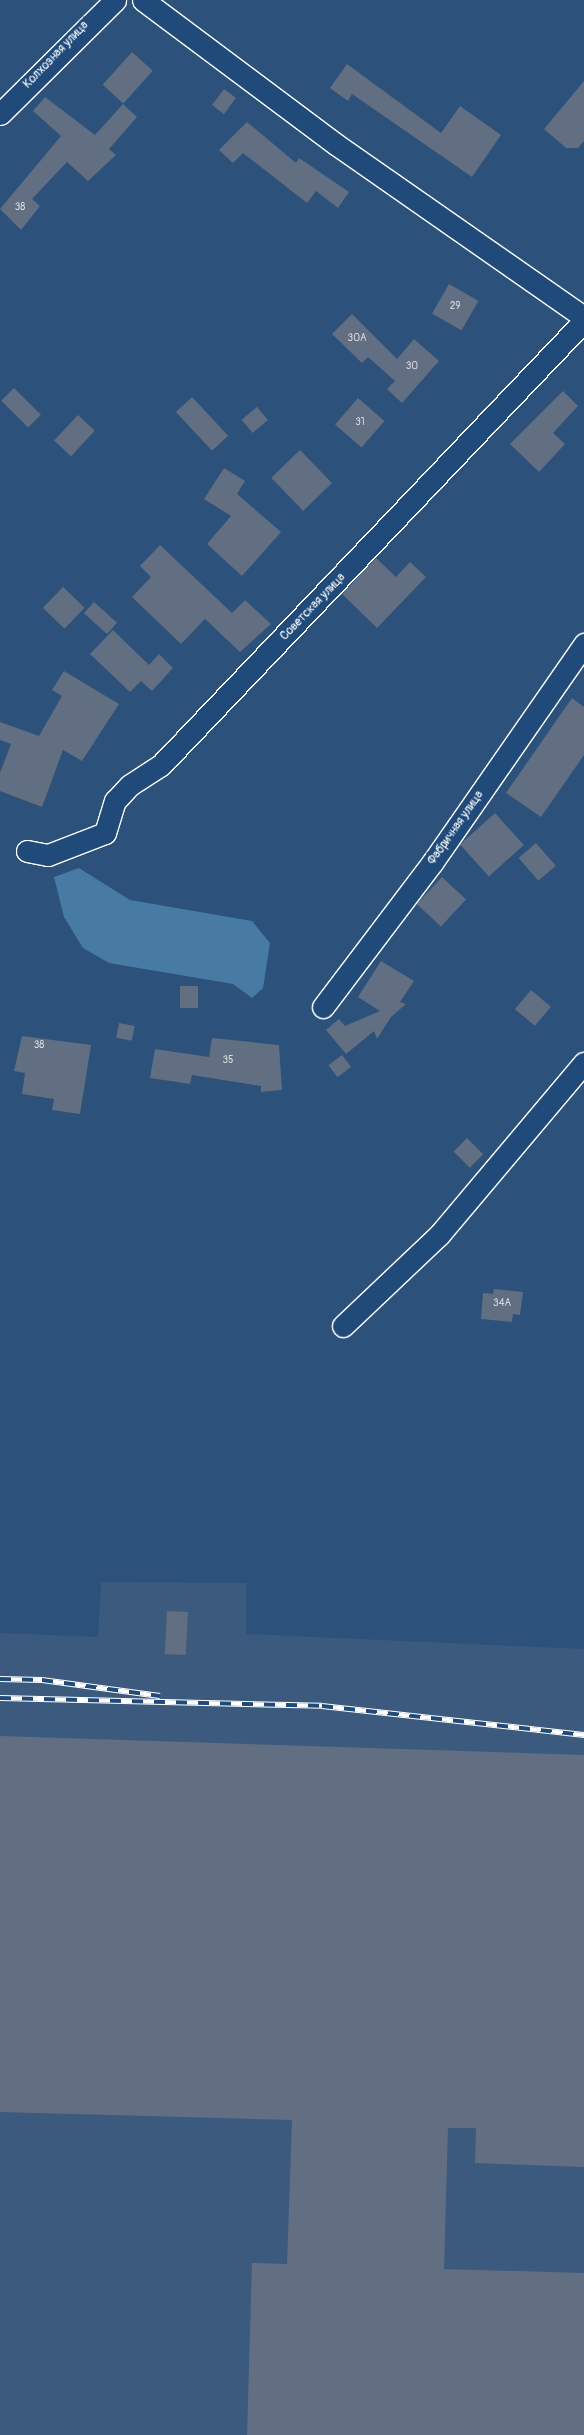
<!DOCTYPE html>
<html>
<head>
<meta charset="utf-8">
<style>
	body { margin:0 }
	#map { position:relative; width:584px; height:2435px; overflow:hidden; background:#2c517b; font-family:Pangolin,sans-serif }
	div>[style] { position:absolute }
	.built>* { inset:0; background:#3c5a7d }
	.water>* { inset:0; background:#477ba4 }
	.building>* { inset:0; background:#626e81; transform-origin:0 0 }
	.roads { filter:drop-shadow(1px 0 #fff) drop-shadow(-1px 0 #fff) drop-shadow(0 1px #fff) drop-shadow(0 -1px #fff) }
	.minor>* { height:21px; margin:-10.5px; padding:0 10.5px; transform-origin:10.5px; border-radius:10.5px; background:#1f4a7a }
	.rail>* { height:5.5px; margin-top:-2.75px; transform-origin:0; background:repeating-linear-gradient(90deg,#1f4a7a 0 11px,#fff 0 22px); box-sizing:border-box; border-block:1px solid #fff }
	span { translate:-50% -50%; white-space:nowrap; text-align:center; line-height:1.15; -webkit-text-stroke:5px #1f4a7a; paint-order:stroke }
	.number-label { font-size:10px; color:#d8dbe0 }
	.number-label span { -webkit-text-stroke-width:0 }
	.street-label { font-size:12px; color:#fff }
</style>
</head>
<body>
<div id="map">
	<div class="built">
		<i style="clip-path:polygon(101px 1582px,246px 1583px,246px 1634px,584px 1649px,584px 2435px,0 2435px,0 1633px,98px 1637px)"></i>
	</div>
	<div class="water">
		<i style="clip-path:polygon(79px 868px,130px 900px,252px 921px,270px 943px,263px 988px,252px 998px,233px 984px,109px 963px,83px 948px,64px 917px,54px 877px)"></i>
	</div>
	<div class="building">
		<i style="left:132px;top:52px;width:28px;height:44px;rotate:42deg"></i>
		<i style="clip-path:polygon(347px 64px,441px 133px,460px 106px,501px 135px,472px 177px,352px 94px,348px 101px,330px 88px)"></i>
		<i style="clip-path:polygon(584px 81px,584px 141px,578px 148px,566px 148px,544px 129px)"></i>
		<i style="left:224px;top:89px;width:15px;height:20px;rotate:37deg"></i>
		<i style="clip-path:polygon(45px 97px,95px 135px,123px 104px,137px 117px,109px 149px,116px 155px,88px 181px,67px 162px,32px 199px,40px 206px,21px 230px,0 209px,61px 136px,33px 111px)"></i>
		<i style="clip-path:polygon(247px 122px,296px 163px,299px 158px,349px 192px,338px 208px,316px 191px,307px 203px,243px 153px,233px 163px,219px 150px)"></i>
		<i style="left:449px;top:284px;width:34px;height:34px;rotate:30deg"></i>
		<i style="clip-path:polygon(352px 314px,397px 359px,414px 339px,439px 361px,402px 403px,387px 389px,395px 381px,368px 357px,362px 363px,332px 334px)"></i>
		<i style="left:14px;top:388px;width:38px;height:18px;rotate:45deg"></i>
		<i style="clip-path:polygon(563px 391px,578px 406px,553px 433px,565px 444px,539px 472px,510px 444px)"></i>
		<i style="left:192px;top:397px;width:53px;height:22px;rotate:47deg"></i>
		<i style="left:358px;top:398px;width:35px;height:35px;rotate:41deg"></i>
		<i style="left:257px;top:407px;width:17px;height:20px;rotate:50deg"></i>
		<i style="left:78px;top:415px;width:23px;height:35px;rotate:43deg"></i>
		<i style="left:300px;top:450px;width:46px;height:40px;rotate:46deg"></i>
		<i style="clip-path:polygon(224px 468px,245px 481px,237px 494px,281px 532px,242px 576px,207px 544px,231px 516px,204px 499px)"></i>
		<i style="clip-path:polygon(160px 545px,232px 613px,245px 600px,271px 624px,240px 652px,205px 619px,181px 644px,132px 597px,151px 577px,140px 566px)"></i>
		<i style="clip-path:polygon(376px 558px,396px 577px,410px 562px,426px 577px,377px 628px,342px 594px)"></i>
		<i style="left:63px;top:587px;width:30px;height:29px;rotate:44deg"></i>
		<i style="left:94px;top:602px;width:31px;height:15px;rotate:42deg"></i>
		<i style="clip-path:polygon(113px 630px,149px 665px,159px 654px,173px 668px,152px 691px,141px 681px,130px 692px,90px 654px)"></i>
		<i style="clip-path:polygon(64px 671px,119px 704px,82px 761px,63px 750px,42px 807px,0 791px,0 773px,11px 744px,0 740px,0 722px,39px 736px,62px 696px,52px 690px)"></i>
		<i style="clip-path:polygon(572px 698px,584px 707px,584px 755px,541px 817px,506px 793px)"></i>
		<i style="left:495px;top:813px;width:43px;height:47px;rotate:48deg"></i>
		<i style="left:536px;top:843px;width:30px;height:23px;rotate:49deg"></i>
		<i style="left:442px;top:877px;width:33px;height:37px;rotate:43deg"></i>
		<i style="clip-path:polygon(381px 961px,414px 981px,400px 1002px,406px 1004px,391px 1017px,377px 1039px,374px 1031px,346px 1054px,326px 1030px,339px 1019px,345px 1026px,380px 1011px,358px 997px)"></i>
		<i style="left:180px;top:986px;width:18px;height:22px"></i>
		<i style="left:531px;top:990px;width:26px;height:25px;rotate:40deg"></i>
		<i style="left:119px;top:1023px;width:16px;height:15px;rotate:11deg"></i>
		<i style="clip-path:polygon(22px 1036px,91px 1045px,80px 1114px,52px 1110px,54px 1099px,22px 1094px,25px 1073px,14px 1071px)"></i>
		<i style="clip-path:polygon(212px 1038px,279px 1045px,282px 1090px,261px 1092px,261px 1086px,192px 1075px,190px 1084px,150px 1078px,155px 1049px,209px 1057px)"></i>
		<i style="left:342px;top:1055px;width:15px;height:17px;rotate:53deg"></i>
		<i style="left:467px;top:1138px;width:23px;height:19px;rotate:45deg"></i>
		<i style="clip-path:polygon(494px 1289px,523px 1292px,520px 1315px,513px 1314px,512px 1322px,481px 1319px,483px 1293px,493px 1294px)"></i>
		<i style="left:167px;top:1611px;width:21px;height:43px;rotate:3deg"></i>
		<i style="clip-path:polygon(0 1736px,584px 1755px,584px 2167px,475px 2163px,476px 2128px,448px 2128px,444px 2269px,584px 2273px,584px 2435px,247px 2435px,252px 2263px,287px 2264px,292px 2120px,0 2112px)"></i>
	</div>
	<div class="roads">
		<div class="minor">
			<i style="left:143px;top:0;width:242px;rotate:36.8deg"></i>
			<i style="left:337px;top:145px;width:301px;rotate:34.9deg"></i>
			<i style="left:0;top:114px;width:162px;rotate:-44.7deg"></i>
			<i style="left:27px;top:851px;width:21px;rotate:11deg"></i>
			<i style="left:48px;top:855px;width:61px;rotate:-21.1deg"></i>
			<i style="left:105px;top:833px;width:34px;rotate:-73deg"></i>
			<i style="left:115px;top:801px;width:22px;rotate:-47deg"></i>
			<i style="left:130px;top:785px;width:37px;rotate:-33deg"></i>
			<i style="left:161px;top:765px;width:613px;rotate:-46.39deg"></i>
			<i style="left:323px;top:1007px;width:181px;rotate:-52.9deg"></i>
			<i style="left:432px;top:863px;width:267px;rotate:-55.2deg"></i>
			<i style="left:343px;top:1326px;width:132px;rotate:-43.5deg"></i>
			<i style="left:439px;top:1235px;width:225px;rotate:-49.9deg"></i>
		</div>
	</div>
	<div class="rail">
		<i style="left:0;top:1679px;width:42px;rotate:1.4deg"></i>
		<i style="left:42px;top:1680px;width:119px;rotate:7.7deg"></i>
		<i style="left:0;top:1698px;width:322px;rotate:1.4deg"></i>
		<i style="left:322px;top:1706px;width:264px;rotate:6.3deg"></i>
	</div>
	<div class="number-label">
		<span style="left:20px;top:208px">38</span>
		<span style="left:455px;top:307px">29</span>
		<span style="left:357px;top:339px">30А</span>
		<span style="left:412px;top:367px">30</span>
		<span style="left:360px;top:423px">31</span>
		<span style="left:39px;top:1046px">38</span>
		<span style="left:228px;top:1061px">35</span>
		<span style="left:502px;top:1304px">34А</span>
	</div>
	<div class="street-label">
		<span style="left:56px;top:55px;rotate:-46deg">Колхозная улица</span>
		<span style="left:313px;top:607px;rotate:-46deg">Советская улица</span>
		<span style="left:456px;top:828px;rotate:-55deg">Фабричная улица</span>
	</div>
</div>
</body>
</html>
